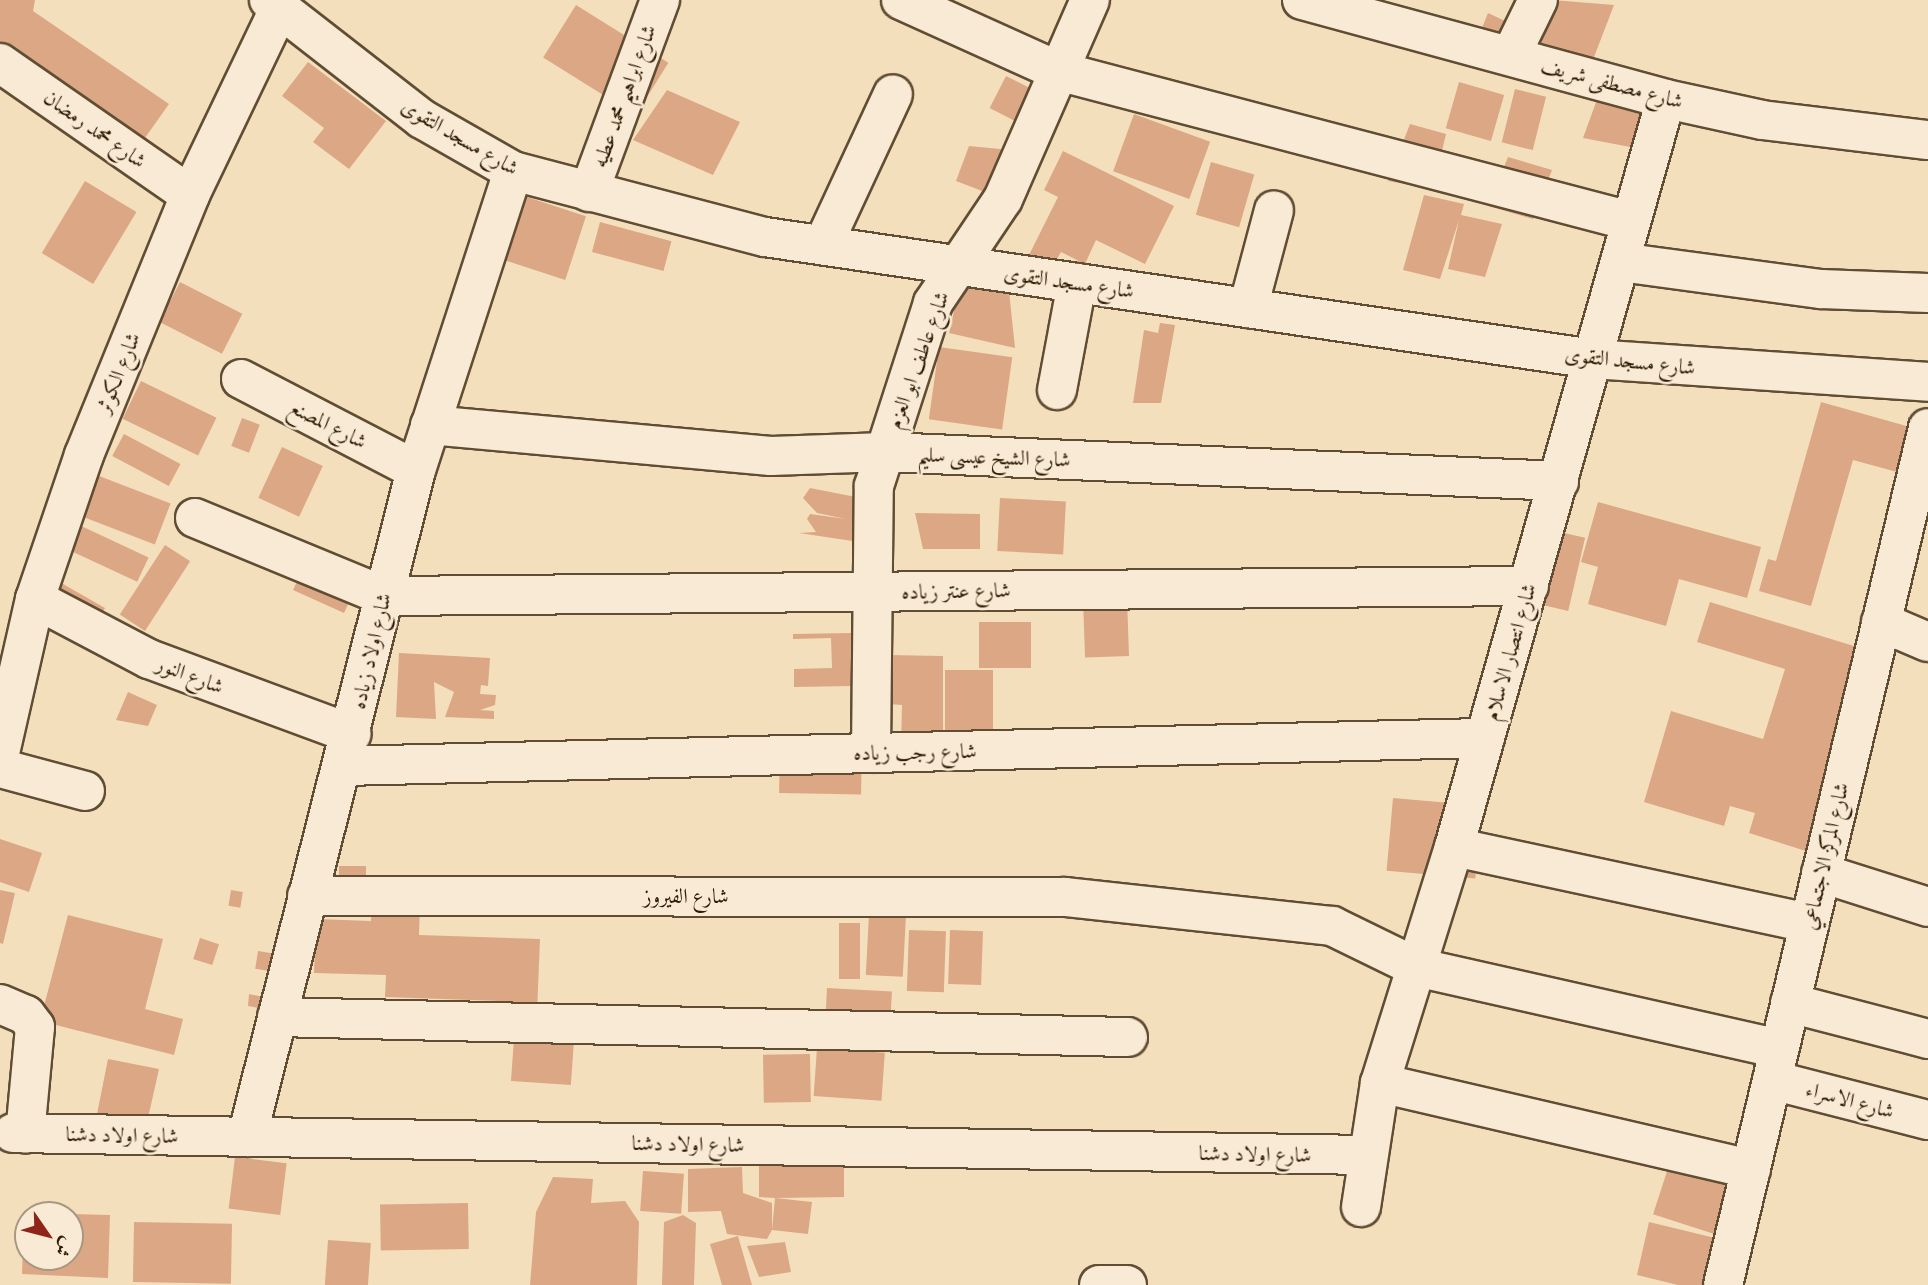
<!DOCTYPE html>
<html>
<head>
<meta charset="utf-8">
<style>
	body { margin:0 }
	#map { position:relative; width:1928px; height:1285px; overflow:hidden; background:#f4dfbd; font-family:"IM FELL Great Primer",Amiri,serif }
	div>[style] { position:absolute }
	.building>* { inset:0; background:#dca785; transform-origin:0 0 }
	.roads { filter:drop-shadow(2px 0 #604d33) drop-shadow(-2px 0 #604d33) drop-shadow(0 2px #604d33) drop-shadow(0 -2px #604d33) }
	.street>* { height:38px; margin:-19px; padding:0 19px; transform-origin:19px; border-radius:19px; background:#f8ead4 }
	span { translate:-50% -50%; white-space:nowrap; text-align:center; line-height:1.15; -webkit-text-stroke:5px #f8ead4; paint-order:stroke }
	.street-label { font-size:21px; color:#2f1c05 }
	.north { position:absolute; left:14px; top:1201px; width:70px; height:70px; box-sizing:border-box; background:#f8ead4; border:2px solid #a89881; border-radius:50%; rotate:125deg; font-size:19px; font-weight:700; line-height:28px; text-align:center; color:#2f1c05 }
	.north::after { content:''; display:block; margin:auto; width:24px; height:32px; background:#8f2418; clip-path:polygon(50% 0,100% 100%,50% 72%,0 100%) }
</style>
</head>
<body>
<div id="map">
	<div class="building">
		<i style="clip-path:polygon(0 0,35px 0,33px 11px,169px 104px,140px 145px,0 49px)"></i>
		<i style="clip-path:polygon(1552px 0,1614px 5px,1584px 83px,1527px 70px)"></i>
		<i style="left:576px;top:5px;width:109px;height:62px;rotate:32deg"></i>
		<i style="clip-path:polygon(1488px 13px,1520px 28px,1473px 50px)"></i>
		<i style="clip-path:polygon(308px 62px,386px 121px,349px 169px,313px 142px,324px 128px,282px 96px)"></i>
		<i style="left:1006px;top:76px;width:30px;height:36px;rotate:27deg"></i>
		<i style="left:1459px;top:82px;width:47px;height:48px;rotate:16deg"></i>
		<i style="left:1515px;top:89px;width:32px;height:55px;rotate:14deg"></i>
		<i style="clip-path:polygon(667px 90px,740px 122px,713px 175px,633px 140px)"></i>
		<i style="clip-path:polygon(1599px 94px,1657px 108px,1646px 150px,1583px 138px)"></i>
		<i style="left:1134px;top:114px;width:81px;height:61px;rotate:20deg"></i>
		<i style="clip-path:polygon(1410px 124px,1446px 134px,1433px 189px,1388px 181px)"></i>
		<i style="clip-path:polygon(969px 146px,1021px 151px,1003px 199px,956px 181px)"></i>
		<i style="clip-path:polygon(1063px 151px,1174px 206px,1145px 264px,1096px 240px,1085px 264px,1061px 252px,1052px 268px,1028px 257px,1058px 197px,1044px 190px)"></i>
		<i style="clip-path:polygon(1508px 157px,1552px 170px,1533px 219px,1488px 206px)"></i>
		<i style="left:1211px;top:162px;width:45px;height:55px;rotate:16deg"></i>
		<i style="left:85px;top:181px;width:60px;height:84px;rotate:31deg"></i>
		<i style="clip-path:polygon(1424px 195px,1464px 204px,1461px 215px,1502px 224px,1485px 277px,1448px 269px,1459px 220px,1440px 279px,1403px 270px)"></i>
		<i style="left:527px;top:197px;width:62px;height:67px;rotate:18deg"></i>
		<i style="left:600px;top:222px;width:74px;height:31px;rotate:15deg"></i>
		<i style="clip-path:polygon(961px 280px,1009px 291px,1015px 348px,949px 333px)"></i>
		<i style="left:180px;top:282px;width:70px;height:45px;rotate:27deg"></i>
		<i style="clip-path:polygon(1160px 323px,1175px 325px,1161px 403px,1133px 403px,1144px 330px,1158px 333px)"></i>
		<i style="left:939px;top:347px;width:74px;height:73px;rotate:8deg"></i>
		<i style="left:141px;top:381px;width:84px;height:42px;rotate:26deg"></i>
		<i style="clip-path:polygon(1821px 402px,1910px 427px,1897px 472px,1853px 460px,1811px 606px,1759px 591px,1768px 559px,1776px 561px)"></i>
		<i style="left:242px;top:418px;width:19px;height:30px;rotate:21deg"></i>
		<i style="left:124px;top:434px;width:64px;height:25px;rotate:28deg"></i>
		<i style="left:282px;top:447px;width:45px;height:56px;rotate:25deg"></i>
		<i style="left:94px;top:474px;width:82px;height:44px;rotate:21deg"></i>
		<i style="clip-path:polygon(810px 488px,866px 499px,859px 542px,799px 533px,816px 532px,807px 519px,810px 514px,846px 519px,817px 513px,803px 498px)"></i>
		<i style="left:1000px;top:498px;width:66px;height:53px;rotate:3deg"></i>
		<i style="clip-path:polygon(1598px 502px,1761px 547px,1747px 598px,1679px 579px,1666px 626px,1588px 604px,1598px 567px,1581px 562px)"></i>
		<i style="clip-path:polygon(915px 513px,980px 514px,980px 549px,923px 549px)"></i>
		<i style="left:77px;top:524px;width:79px;height:27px;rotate:25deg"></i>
		<i style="left:1551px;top:530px;width:35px;height:75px;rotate:13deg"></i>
		<i style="left:165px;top:545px;width:30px;height:83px;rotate:33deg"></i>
		<i style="clip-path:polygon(302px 571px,351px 598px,344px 613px,293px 590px)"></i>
		<i style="clip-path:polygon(56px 580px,105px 608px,94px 627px,53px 603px)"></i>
		<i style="left:1127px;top:598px;width:58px;height:44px;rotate:88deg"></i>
		<i style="clip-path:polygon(1710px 602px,1867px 650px,1806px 851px,1749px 833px,1755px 813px,1730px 806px,1724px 826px,1644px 802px,1671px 711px,1763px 739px,1785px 669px,1697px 642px)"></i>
		<i style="left:979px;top:622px;width:52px;height:46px"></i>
		<i style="clip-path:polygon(851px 633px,852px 686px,794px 687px,794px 669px,832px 668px,831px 638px,793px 639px,793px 634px)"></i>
		<i style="clip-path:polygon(399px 653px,490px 658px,488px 686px,481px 685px,480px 694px,496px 695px,495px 705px,480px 710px,494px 711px,494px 719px,445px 717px,454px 692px,434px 682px,436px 719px,396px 717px)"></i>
		<i style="clip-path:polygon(888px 655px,943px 656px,943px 747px,901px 747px,902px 705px,888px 704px)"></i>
		<i style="left:945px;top:670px;width:48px;height:88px"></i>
		<i style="clip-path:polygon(128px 692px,157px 705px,148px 726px,116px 720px)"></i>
		<i style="left:780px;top:741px;width:82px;height:52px;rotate:1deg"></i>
		<i style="left:1393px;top:798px;width:89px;height:73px;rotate:5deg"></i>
		<i style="clip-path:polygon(0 839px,42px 853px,29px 892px,0 882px)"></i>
		<i style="left:366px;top:866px;width:13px;height:27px;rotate:90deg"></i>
		<i style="clip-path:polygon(0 890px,15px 893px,3px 944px,0 943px)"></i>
		<i style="left:231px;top:890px;width:12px;height:16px;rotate:9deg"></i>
		<i style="clip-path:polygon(372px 899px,420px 901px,419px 935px,540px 939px,537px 1013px,500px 1012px,500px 1001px,385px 997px,386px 975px,314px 973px,316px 919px,371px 921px)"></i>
		<i style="left:869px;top:914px;width:37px;height:61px;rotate:3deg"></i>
		<i style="clip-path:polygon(68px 915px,163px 939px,145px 1009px,183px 1019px,174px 1055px,40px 1021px)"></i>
		<i style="left:839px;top:923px;width:21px;height:56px"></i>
		<i style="left:909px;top:930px;width:37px;height:61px;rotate:2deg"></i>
		<i style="left:950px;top:930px;width:33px;height:54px;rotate:2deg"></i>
		<i style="left:200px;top:938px;width:20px;height:22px;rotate:18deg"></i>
		<i style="left:258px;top:951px;width:19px;height:18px;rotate:9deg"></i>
		<i style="left:827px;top:988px;width:65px;height:57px;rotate:3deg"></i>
		<i style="clip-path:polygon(249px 994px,269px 998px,264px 1009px,248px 1006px)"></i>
		<i style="left:514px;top:1038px;width:60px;height:43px;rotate:4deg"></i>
		<i style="left:817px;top:1048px;width:68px;height:48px;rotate:4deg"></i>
		<i style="left:810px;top:1054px;width:48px;height:47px;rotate:89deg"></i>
		<i style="clip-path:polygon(108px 1059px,159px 1069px,148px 1118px,95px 1124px)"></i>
		<i style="clip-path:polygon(844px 1151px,844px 1197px,775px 1198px,812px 1202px,808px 1234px,772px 1230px,767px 1239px,727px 1234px,721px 1211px,688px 1212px,688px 1169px,742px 1167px,743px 1193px,772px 1203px,772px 1230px,775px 1198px,759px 1197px,759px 1152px)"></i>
		<i style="left:235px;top:1157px;width:52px;height:52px;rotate:7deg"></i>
		<i style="left:1671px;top:1159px;width:88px;height:58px;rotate:18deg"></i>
		<i style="left:643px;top:1171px;width:41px;height:40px;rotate:4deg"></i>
		<i style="clip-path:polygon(553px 1177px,593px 1179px,591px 1203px,625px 1201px,639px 1222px,637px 1285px,530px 1285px,536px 1212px)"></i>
		<i style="left:468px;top:1203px;width:46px;height:88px;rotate:89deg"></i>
		<i style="clip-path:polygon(24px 1212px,47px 1213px,28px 1215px,28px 1257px,70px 1257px,70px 1214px,110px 1215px,108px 1278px,22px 1274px)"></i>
		<i style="clip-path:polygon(683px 1215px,696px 1223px,694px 1285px,662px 1285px,664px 1222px)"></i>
		<i style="left:134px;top:1222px;width:98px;height:60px;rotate:1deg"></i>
		<i style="clip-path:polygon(1649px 1222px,1740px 1244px,1730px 1285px,1678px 1285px,1637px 1275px)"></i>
		<i style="clip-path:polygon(738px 1236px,752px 1285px,722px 1285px,710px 1244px)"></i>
		<i style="left:328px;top:1240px;width:43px;height:45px;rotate:4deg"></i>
		<i style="clip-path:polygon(785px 1242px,791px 1272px,759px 1277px,747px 1246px)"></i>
	</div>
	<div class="roads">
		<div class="street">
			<i style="left:269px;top:0;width:194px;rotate:37.9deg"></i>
			<i style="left:422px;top:119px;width:105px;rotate:29.7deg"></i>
			<i style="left:513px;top:171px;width:260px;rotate:14.7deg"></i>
			<i style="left:765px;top:237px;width:837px;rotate:8.38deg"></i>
			<i style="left:1593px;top:359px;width:336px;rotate:3.9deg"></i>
			<i style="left:901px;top:0;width:172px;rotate:24.3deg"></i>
			<i style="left:1058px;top:71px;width:591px;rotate:14.69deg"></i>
			<i style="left:1302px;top:0;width:377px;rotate:15.2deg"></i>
			<i style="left:1666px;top:99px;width:98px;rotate:12.3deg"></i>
			<i style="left:1762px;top:120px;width:167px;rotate:6.9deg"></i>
			<i style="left:1511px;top:55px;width:61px;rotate:-63.9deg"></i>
			<i style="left:0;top:63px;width:231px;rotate:34.8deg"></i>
			<i style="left:589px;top:192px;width:205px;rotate:-69.7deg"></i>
			<i style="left:823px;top:245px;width:166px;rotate:-65.1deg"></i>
			<i style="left:1620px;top:262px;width:203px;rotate:7.7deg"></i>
			<i style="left:1821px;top:289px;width:107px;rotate:2.1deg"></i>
			<i style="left:1248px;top:308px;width:101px;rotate:-75.1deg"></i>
			<i style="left:241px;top:379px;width:197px;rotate:27.5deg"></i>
			<i style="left:1057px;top:390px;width:109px;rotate:-79.4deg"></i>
			<i style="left:430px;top:425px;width:342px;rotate:5.2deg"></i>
			<i style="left:771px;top:456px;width:114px;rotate:-2deg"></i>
			<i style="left:885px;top:452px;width:675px;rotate:2.46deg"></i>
			<i style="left:195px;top:518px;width:204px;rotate:22.4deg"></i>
			<i style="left:384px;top:596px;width:1145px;rotate:-0.5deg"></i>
			<i style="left:35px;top:599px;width:129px;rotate:27.8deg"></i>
			<i style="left:149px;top:659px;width:216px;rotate:20.3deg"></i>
			<i style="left:1881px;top:622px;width:51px;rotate:23.1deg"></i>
			<i style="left:0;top:753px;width:158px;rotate:-77.2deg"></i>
			<i style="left:35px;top:599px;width:152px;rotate:-71.2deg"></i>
			<i style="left:84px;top:455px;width:281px;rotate:-67.8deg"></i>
			<i style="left:190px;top:195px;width:206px;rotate:-64.4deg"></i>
			<i style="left:871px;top:753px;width:267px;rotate:-89.4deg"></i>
			<i style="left:874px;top:486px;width:192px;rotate:-72.1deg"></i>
			<i style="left:933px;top:303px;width:125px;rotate:-56.1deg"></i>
			<i style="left:1003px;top:199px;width:217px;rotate:-66.4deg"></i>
			<i style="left:344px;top:766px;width:1141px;rotate:-1.41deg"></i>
			<i style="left:0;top:768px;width:88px;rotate:15.1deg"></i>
			<i style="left:1454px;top:847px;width:363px;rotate:12.1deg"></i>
			<i style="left:1821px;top:873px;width:112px;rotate:17.6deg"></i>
			<i style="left:307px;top:896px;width:758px;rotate:0.08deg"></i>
			<i style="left:1065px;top:897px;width:269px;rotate:6.2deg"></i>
			<i style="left:1332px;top:926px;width:93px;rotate:26deg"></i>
			<i style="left:1416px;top:967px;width:372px;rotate:12.7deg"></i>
			<i style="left:1790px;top:1003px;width:143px;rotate:14.6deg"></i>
			<i style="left:0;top:1004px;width:28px;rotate:23deg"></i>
			<i style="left:26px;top:1015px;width:15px;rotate:53deg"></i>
			<i style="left:35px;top:1027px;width:107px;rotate:95.3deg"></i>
			<i style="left:277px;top:1017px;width:851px;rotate:1.35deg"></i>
			<i style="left:1772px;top:1080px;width:161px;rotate:14.4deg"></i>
			<i style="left:1380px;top:1083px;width:381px;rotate:13.1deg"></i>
			<i style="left:13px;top:1133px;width:1351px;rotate:0.93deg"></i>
			<i style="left:247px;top:1137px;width:688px;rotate:-75.78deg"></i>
			<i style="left:416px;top:470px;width:314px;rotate:-72deg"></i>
			<i style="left:1361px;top:1207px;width:125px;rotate:-81.3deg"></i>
			<i style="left:1380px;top:1083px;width:247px;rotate:-72.6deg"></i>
			<i style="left:1454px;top:847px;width:777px;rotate:-74.18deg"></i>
			<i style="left:1099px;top:1285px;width:28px"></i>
			<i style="left:1723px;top:1285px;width:881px;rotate:-76.55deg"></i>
		</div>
	</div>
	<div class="street-label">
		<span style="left:1612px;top:83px;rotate:15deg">شارع مصطفى شريف</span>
		<span style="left:624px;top:96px;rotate:-70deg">شارع ابراهيم محمد عطيه</span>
		<span style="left:95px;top:129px;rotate:35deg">شارع محمد رمضان</span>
		<span style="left:460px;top:137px;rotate:30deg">شارع مسجد التقوى</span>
		<span style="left:1069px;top:282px;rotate:8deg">شارع مسجد التقوى</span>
		<span style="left:918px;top:360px;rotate:-70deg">شارع عاطف ابو العزم</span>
		<span style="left:1630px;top:361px;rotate:6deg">شارع مسجد التقوى</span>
		<span style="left:118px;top:373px;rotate:-68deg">شارع الكوثر</span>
		<span style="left:328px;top:424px;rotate:27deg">شارع المصنع</span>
		<span style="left:994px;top:457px;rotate:2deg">شارع الشيخ عيسى سليم</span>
		<span style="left:956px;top:591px;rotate:-1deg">شارع عنتر زياده</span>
		<span style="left:371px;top:651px;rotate:-77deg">شارع اولاد زياده</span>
		<span style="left:1510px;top:652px;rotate:-74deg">شارع انتصار الاسلام</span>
		<span style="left:190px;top:675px;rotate:21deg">شارع النور</span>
		<span style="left:915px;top:752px;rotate:-1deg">شارع رجب زياده</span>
		<span style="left:1825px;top:856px;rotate:-77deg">شارع المركز الاجتماعي</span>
		<span style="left:686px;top:896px">شارع الفيروز</span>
		<span style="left:1850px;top:1100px;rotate:15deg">شارع الاسراء</span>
		<span style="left:122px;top:1135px;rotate:1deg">شارع اولاد دشنا</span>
		<span style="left:688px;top:1144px;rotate:1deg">شارع اولاد دشنا</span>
		<span style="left:1255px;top:1154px;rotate:1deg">شارع اولاد دشنا</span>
	</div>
	<div class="north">ش</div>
</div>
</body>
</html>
